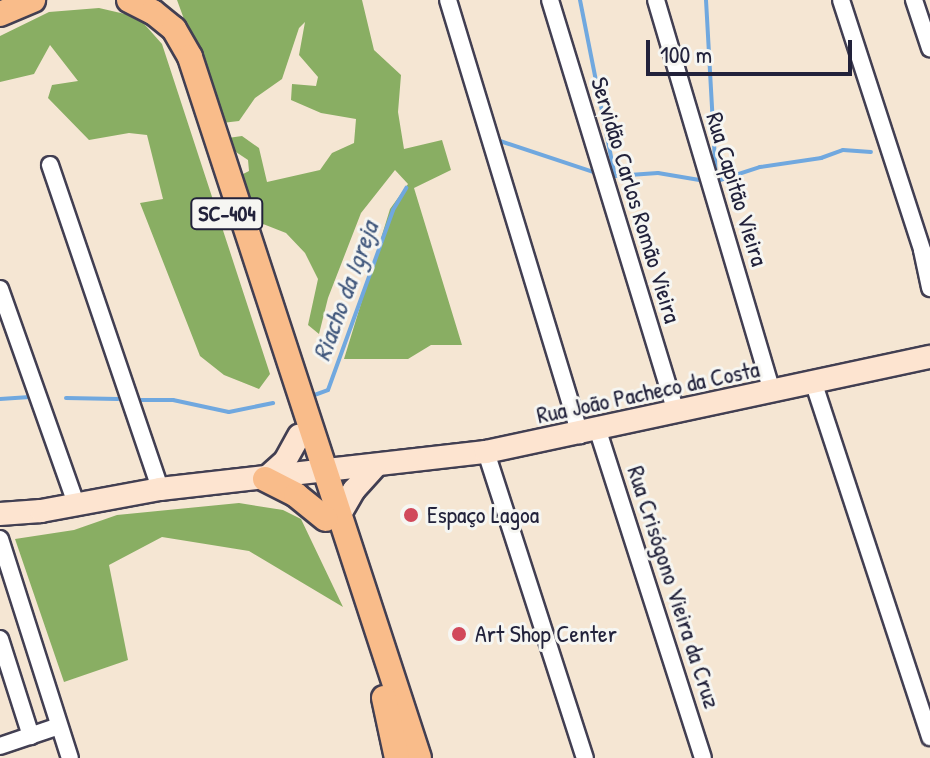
<!DOCTYPE html>
<html>
<head>
<meta charset="utf-8">
<style>
	body { margin:0 }
	#map { position:relative; width:930px; height:758px; overflow:hidden; background:#f5e6d3; font-family:"Patrick Hand",sans-serif }
	div>[style] { position:absolute }
	.forest>* { inset:0; background:#89ae63 }
	.stream>* { height:4px; margin:-2px; padding:0 2px; transform-origin:2px; border-radius:2px; background:#70a8df }
	.roads { filter:drop-shadow(2px 0 #423f52) drop-shadow(-2px 0 #423f52) drop-shadow(0 2px #423f52) drop-shadow(0 -2px #423f52) }
	.street>* { height:16px; margin:-8px; padding:0 8px; transform-origin:8px; border-radius:8px; background:#fff }
	.secondary>* { height:22px; margin:-11px; padding:0 11px; transform-origin:11px; border-radius:11px; background:#fde4d0 }
	.primary>* { height:24px; margin:-12px; padding:0 12px; transform-origin:12px; border-radius:12px; background:#f9bc8a }
	.dots>* { width:22px; height:22px; translate:-50% -50%; box-sizing:border-box; border:4px solid #f6f6f2; border-radius:50% }
	span { translate:-50% -50%; white-space:nowrap; text-align:center; line-height:1.15; -webkit-text-stroke:6px #f6f6f2; paint-order:stroke }
	.shield-label span { padding:2px 6px; background:#f6f6f2; border:2px solid; border-radius:6px; -webkit-text-stroke-width:0 }
	.shield-label { font-size:22px; color:#22223b; font-weight:700 }
	.street-label { font-size:24px; color:#22223b }
	.poi-label { font-size:24px; color:#22223b }
	.left { translate:0 -50%; text-align:left }
	.water-label { font-size:26px; color:#41587d; font-style:italic }
	.scale { position:absolute; left:646px; top:40px; width:206px; height:36px; box-sizing:border-box; border:4px solid #22223b; border-top:0; padding-left:10px; font-size:24px; line-height:28px; white-space:nowrap; color:#22223b; -webkit-text-stroke:6px #f6f6f2; paint-order:stroke }
</style>
</head>
<body>
<div id="map">
	<div class="forest">
		<i style="clip-path:polygon(177px 0,362px 0,374px 50px,401px 75px,398px 112px,404px 149px,442px 140px,451px 170px,414px 188px,462px 345px,431px 345px,408px 359px,344px 359px,390px 209px,408px 184px,395px 170px,361px 213px,328px 298px,319px 334px,308px 325px,318px 279px,305px 253px,286px 233px,258px 222px,248px 209px,235px 178px,249px 171px,248px 160px,233px 150px,228px 138px,242px 136px,259px 148px,267px 182px,320px 170px,332px 153px,354px 143px,356px 119px,321px 113px,291px 100px,292px 84px,316px 86px,318px 77px,299px 55px,305px 22px,299px 28px,282px 79px,255px 98px,239px 121px,222px 123px)"></i>
		<i style="clip-path:polygon(99px 8px,138px 17px,162px 44px,270px 374px,259px 389px,224px 375px,200px 356px,140px 203px,163px 199px,147px 135px,129px 133px,89px 140px,48px 98px,52px 85px,78px 81px,50px 45px,34px 74px,0 82px,0 36px,49px 12px)"></i>
		<i style="clip-path:polygon(239px 503px,283px 510px,301px 519px,343px 607px,249px 551px,162px 537px,109px 565px,128px 660px,64px 682px,15px 539px,74px 530px,117px 515px)"></i>
	</div>
	<div class="stream">
		<i style="left:580px;top:0;width:179px;rotate:78.8deg"></i>
		<i style="left:615px;top:176px;width:43px;rotate:-4deg"></i>
		<i style="left:658px;top:173px;width:48px;rotate:9.7deg"></i>
		<i style="left:706px;top:0;width:177px;rotate:86.8deg"></i>
		<i style="left:500px;top:141px;width:98px;rotate:18.4deg"></i>
		<i style="left:714px;top:182px;width:48px;rotate:-18.1deg"></i>
		<i style="left:760px;top:167px;width:62px;rotate:-8.4deg"></i>
		<i style="left:821px;top:158px;width:23px;rotate:-20deg"></i>
		<i style="left:843px;top:150px;width:28px;rotate:4deg"></i>
		<i style="left:309px;top:397px;width:20px;rotate:-20deg"></i>
		<i style="left:328px;top:390px;width:191px;rotate:-70.1deg"></i>
		<i style="left:393px;top:210px;width:26px;rotate:-59deg"></i>
		<i style="left:66px;top:398px;width:52px;rotate:1.1deg"></i>
		<i style="left:0;top:399px;width:30px;rotate:-4deg"></i>
		<i style="left:141px;top:400px;width:32px"></i>
		<i style="left:173px;top:400px;width:57px;rotate:12.1deg"></i>
		<i style="left:229px;top:412px;width:45px;rotate:-11.6deg"></i>
	</div>
	<div class="roads">
		<div class="street">
			<i style="left:448px;top:0;width:455px;rotate:73.1deg"></i>
			<i style="left:550px;top:0;width:432px;rotate:73deg"></i>
			<i style="left:656px;top:0;width:408px;rotate:73.5deg"></i>
			<i style="left:841px;top:0;width:263px;rotate:72deg"></i>
			<i style="left:922px;top:250px;width:39px;rotate:78deg"></i>
			<i style="left:914px;top:0;width:51px;rotate:71.6deg"></i>
			<i style="left:50px;top:165px;width:342px;rotate:71.2deg"></i>
			<i style="left:0;top:289px;width:228px;rotate:70.5deg"></i>
			<i style="left:813px;top:381px;width:375px;rotate:71.8deg"></i>
			<i style="left:598px;top:431px;width:343px;rotate:72.2deg"></i>
			<i style="left:486px;top:452px;width:322px;rotate:72.1deg"></i>
			<i style="left:0;top:539px;width:230px;rotate:72.3deg"></i>
			<i style="left:0;top:639px;width:102px;rotate:72.3deg"></i>
			<i style="left:0;top:746px;width:62px;rotate:-18.7deg"></i>
		</div>
		<div class="secondary">
			<i style="left:265px;top:479px;width:27px;rotate:-42deg"></i>
			<i style="left:285px;top:461px;width:29px;rotate:-61deg"></i>
			<i style="left:0;top:514px;width:41px;rotate:-4.2deg"></i>
			<i style="left:41px;top:511px;width:121px;rotate:-10.5deg"></i>
			<i style="left:160px;top:489px;width:328px;rotate:-6.5deg"></i>
			<i style="left:486px;top:452px;width:454px;rotate:-12.1deg"></i>
			<i style="left:340px;top:514px;width:28px;rotate:-60deg"></i>
			<i style="left:354px;top:490px;width:31px;rotate:-48deg"></i>
		</div>
		<div class="primary">
			<i style="left:129px;top:0;width:27px;rotate:27deg"></i>
			<i style="left:153px;top:12px;width:27px;rotate:39deg"></i>
			<i style="left:174px;top:29px;width:32px;rotate:60deg"></i>
			<i style="left:190px;top:57px;width:737px;rotate:71.91deg"></i>
			<i style="left:0;top:14px;width:36px;rotate:-23deg"></i>
			<i style="left:265px;top:479px;width:35px;rotate:27deg"></i>
			<i style="left:296px;top:495px;width:38px;rotate:39deg"></i>
			<i style="left:384px;top:698px;width:61px;rotate:77.8deg"></i>
		</div>
	</div>
	<div class="dots">
		<i style="left:411px;top:515px;background:#d1495b"></i>
		<i style="left:459px;top:634px;background:#d1495b"></i>
	</div>
	<div class="shield-label">
		<span style="left:227px;top:214px">SC-404</span>
	</div>
	<div class="street-label">
		<span style="left:737px;top:189px;rotate:73deg">Rua Capitão Vieira</span>
		<span style="left:636px;top:200px;rotate:73deg">Servidão Carlos Romão Vieira</span>
		<span style="left:648px;top:392px;rotate:-12deg">Rua João Pacheco da Costa</span>
		<span style="left:674px;top:587px;rotate:72deg">Rua Crisógono Vieira da Cruz</span>
	</div>
	<div class="poi-label">
		<span class="left" style="left:427px;top:515px">Espaço Lagoa</span>
		<span class="left" style="left:475px;top:634px">Art Shop Center</span>
	</div>
	<div class="water-label">
		<span style="left:345px;top:291px;rotate:-70deg">Riacho da Igreja</span>
	</div>
	<div class="scale">100 m</div>
</div>
</body>
</html>
